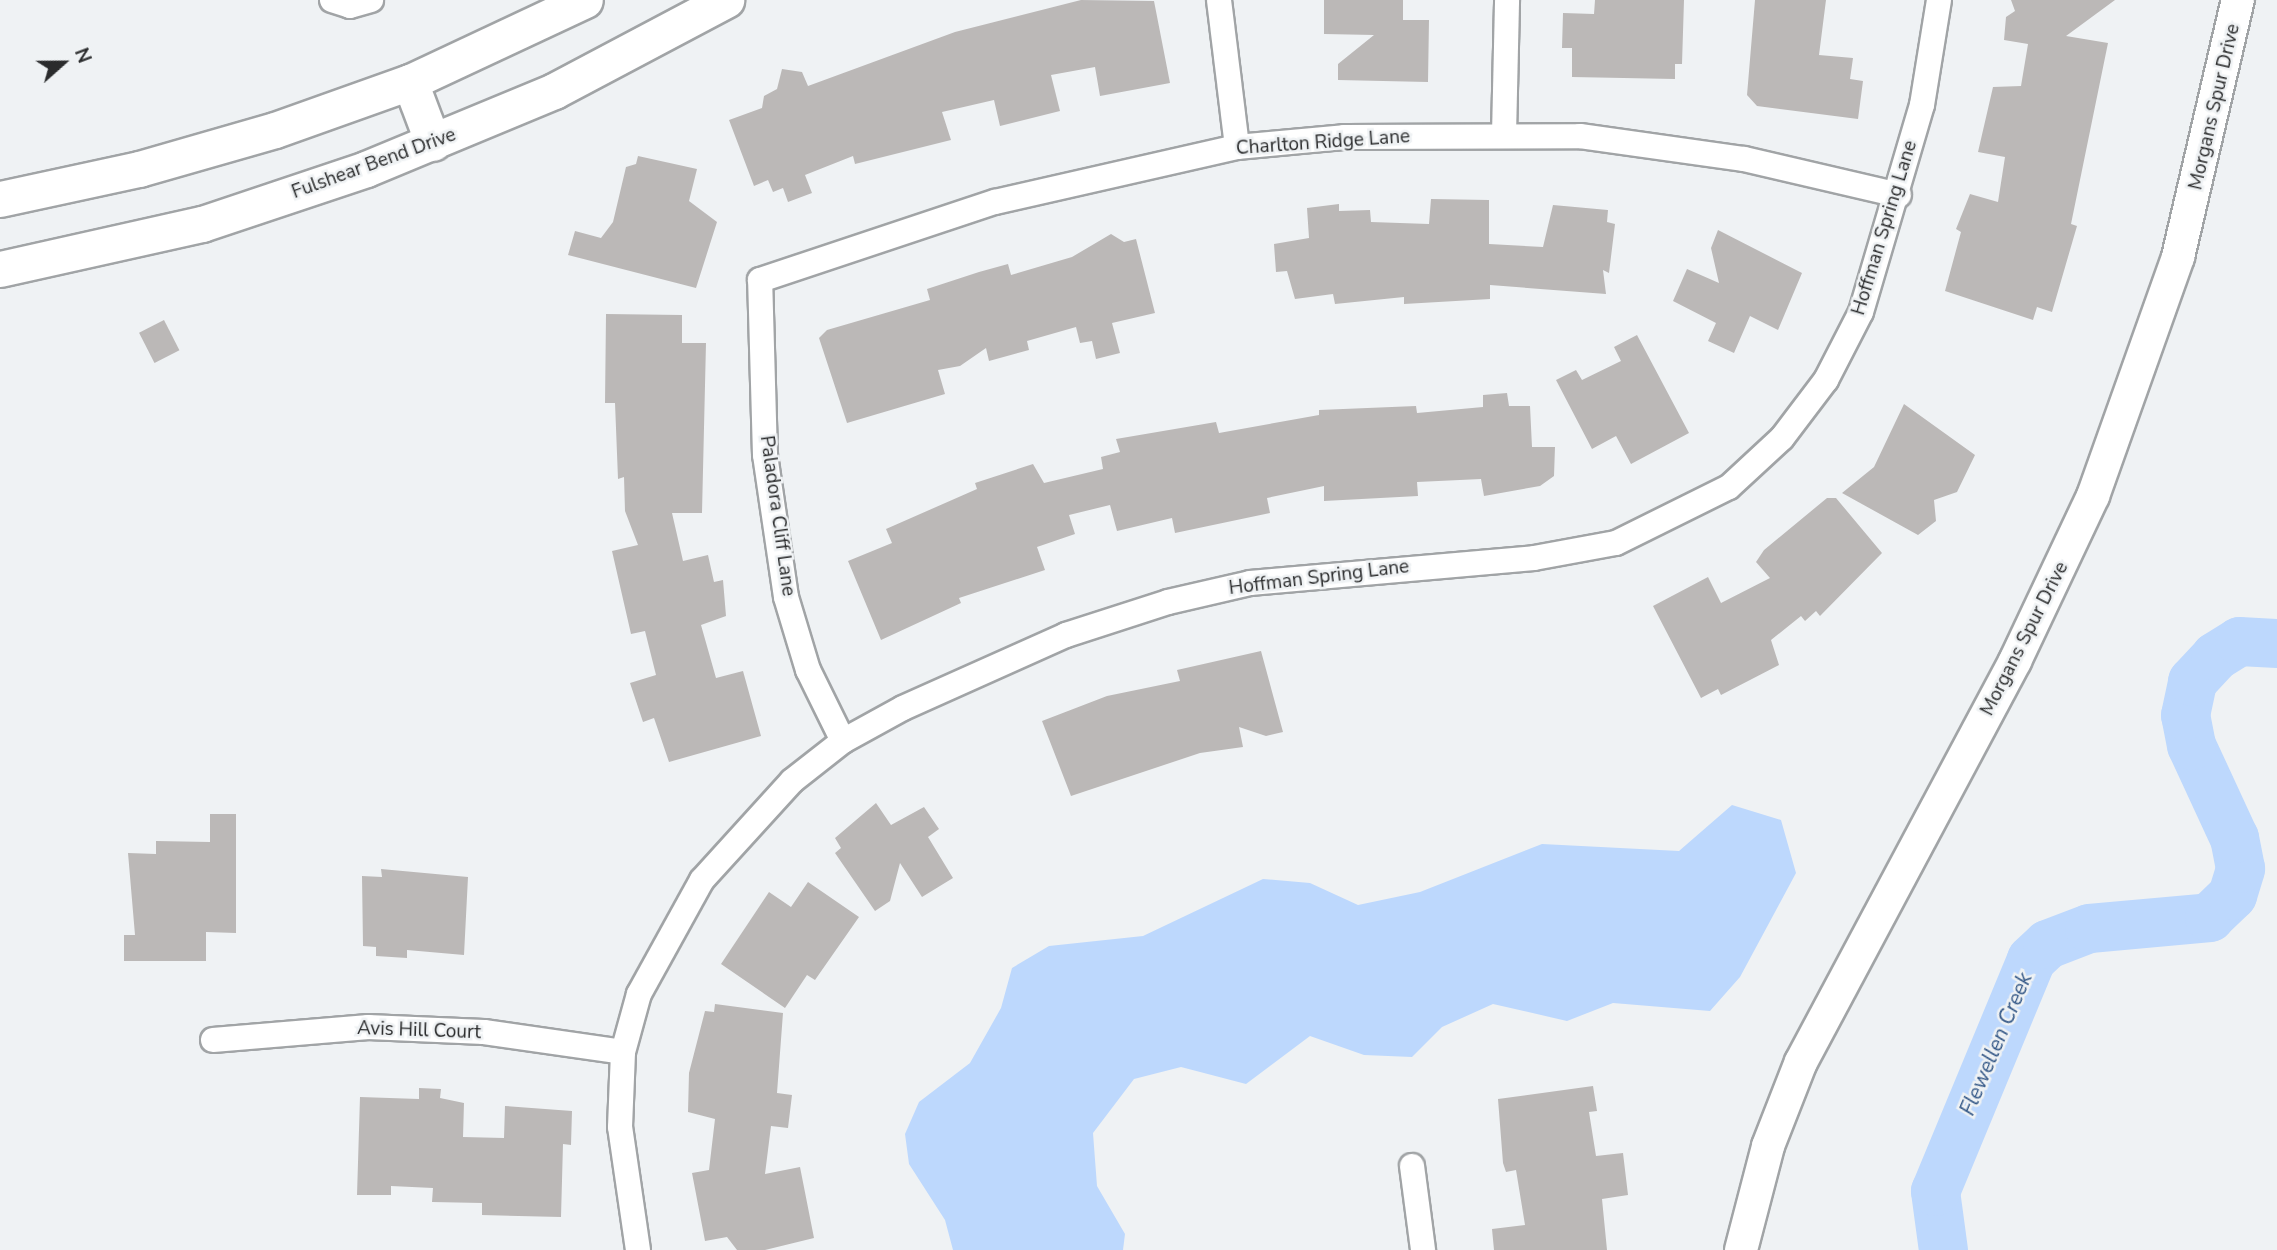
<!DOCTYPE html>
<html>
<head>
<meta charset="utf-8">
<style>
	body { margin:0 }
	#map { position:relative; width:2277px; height:1250px; overflow:hidden; background:#eff2f4; font-family:"Nunito Sans",sans-serif }
	div>[style] { position:absolute }
	.water>* { inset:0; background:#bdd8fd }
	.river>* { height:49px; margin:-24.5px; padding:0 24.5px; transform-origin:24.5px; border-radius:24.5px; background:#bdd8fd }
	.building>* { inset:0; background:#bbb8b7; transform-origin:0 0 }
	.roads { filter:drop-shadow(2px 0 #a1a4a6) drop-shadow(-2px 0 #a1a4a6) drop-shadow(0 2px #a1a4a6) drop-shadow(0 -2px #a1a4a6) }
	.minor>* { height:24px; margin:-12px; padding:0 12px; transform-origin:12px; border-radius:12px; background:#fff }
	.tertiary>* { height:32px; margin:-16px; padding:0 16px; transform-origin:16px; border-radius:16px; background:#fff }
	.secondary>* { height:35px; margin:-17.5px; padding:0 17.5px; transform-origin:17.5px; border-radius:17.5px; background:#fff }
	span { translate:-50% -50%; white-space:nowrap; text-align:center; line-height:1.15; -webkit-text-stroke:5px #eff2f4; paint-order:stroke }
	.street-label { font-size:19px; color:#2a2b2c }
	.water-label { font-size:21px; color:#345887; font-style:italic }
	.north { position:absolute; left:28px; top:28px; width:70px; height:70px; -webkit-text-stroke:5px #eff2f4; paint-order:stroke; rotate:69deg; font-size:19px; font-weight:700; line-height:28px; text-align:center; color:#2a2b2c }
	.north::after { content:''; display:block; margin:auto; width:24px; height:32px; background:#2a2b2c; clip-path:polygon(50% 0,100% 100%,50% 72%,0 100%) }
</style>
</head>
<body>
<div id="map">
	<div class="water">
		<i style="clip-path:polygon(1732px 805px,1781px 820px,1796px 873px,1740px 977px,1710px 1011px,1613px 1003px,1567px 1021px,1493px 1004px,1442px 1027px,1412px 1057px,1364px 1055px,1310px 1036px,1246px 1084px,1181px 1067px,1134px 1079px,1093px 1133px,1097px 1186px,1125px 1234px,1123px 1250px,953px 1250px,945px 1220px,909px 1164px,905px 1134px,919px 1102px,970px 1063px,1001px 1008px,1012px 968px,1049px 946px,1143px 936px,1263px 879px,1310px 883px,1358px 905px,1420px 892px,1542px 844px,1679px 851px)"></i>
	</div>
	<div class="river">
		<i style="left:1943px;top:1250px;width:60px;rotate:-97.7deg"></i>
		<i style="left:1935px;top:1191px;width:251px;rotate:-67.5deg"></i>
		<i style="left:2031px;top:959px;width:22px;rotate:-43deg"></i>
		<i style="left:2047px;top:944px;width:45px;rotate:-20.9deg"></i>
		<i style="left:2089px;top:928px;width:121px;rotate:-5.2deg"></i>
		<i style="left:2209px;top:917px;width:32px;rotate:-44deg"></i>
		<i style="left:2232px;top:895px;width:28px;rotate:-73deg"></i>
		<i style="left:2240px;top:868px;width:31px;rotate:-101deg"></i>
		<i style="left:2234px;top:838px;width:102px;rotate:-114.8deg"></i>
		<i style="left:2191px;top:745px;width:31px;rotate:-101deg"></i>
		<i style="left:2185px;top:715px;width:35px;rotate:-78deg"></i>
		<i style="left:2192px;top:681px;width:34px;rotate:-47deg"></i>
		<i style="left:2215px;top:656px;width:28px;rotate:-32deg"></i>
		<i style="left:2239px;top:641px;width:38px;rotate:3deg"></i>
	</div>
	<div class="building">
		<i style="clip-path:polygon(1081px 0,1154px 1px,1170px 83px,1100px 96px,1095px 67px,1051px 75px,1060px 111px,1000px 126px,994px 100px,942px 112px,951px 140px,855px 164px,853px 156px,805px 175px,812px 193px,788px 202px,783px 188px,773px 192px,768px 180px,754px 186px,729px 120px,762px 108px,764px 96px,777px 89px,782px 69px,802px 72px,808px 86px,955px 32px)"></i>
		<i style="clip-path:polygon(1324px 0,1403px 0,1403px 20px,1429px 20px,1428px 82px,1338px 80px,1338px 64px,1374px 35px,1324px 34px)"></i>
		<i style="clip-path:polygon(1595px 0,1684px 0,1682px 64px,1675px 64px,1675px 79px,1572px 77px,1572px 48px,1562px 48px,1563px 13px,1594px 14px)"></i>
		<i style="clip-path:polygon(1755px 0,1826px 0,1819px 55px,1853px 58px,1850px 79px,1863px 81px,1858px 119px,1757px 106px,1747px 95px)"></i>
		<i style="clip-path:polygon(2011px 0,2115px 0,2066px 36px,2108px 43px,2071px 224px,2077px 226px,2052px 312px,2037px 307px,2033px 320px,1945px 291px,1961px 232px,1956px 229px,1970px 194px,1998px 202px,2005px 157px,1978px 152px,1993px 87px,2021px 86px,2028px 44px,2004px 40px,2006px 17px,2015px 11px)"></i>
		<i style="clip-path:polygon(638px 156px,697px 169px,689px 201px,717px 222px,696px 288px,568px 255px,575px 231px,601px 238px,613px 222px,626px 167px,636px 164px)"></i>
		<i style="clip-path:polygon(1431px 199px,1489px 200px,1489px 244px,1543px 247px,1553px 205px,1608px 210px,1607px 222px,1615px 224px,1609px 273px,1603px 270px,1606px 294px,1490px 285px,1490px 299px,1404px 304px,1404px 297px,1335px 304px,1333px 294px,1295px 299px,1287px 271px,1276px 272px,1274px 244px,1309px 238px,1307px 208px,1339px 204px,1339px 211px,1370px 210px,1371px 222px,1429px 224px)"></i>
		<i style="clip-path:polygon(1718px 230px,1802px 273px,1778px 330px,1750px 316px,1734px 353px,1708px 341px,1716px 323px,1673px 301px,1687px 269px,1719px 283px,1711px 248px)"></i>
		<i style="clip-path:polygon(1111px 234px,1124px 242px,1136px 239px,1155px 313px,1112px 323px,1120px 353px,1096px 359px,1092px 341px,1080px 343px,1076px 327px,1027px 341px,1029px 350px,989px 361px,986px 348px,960px 366px,938px 370px,945px 394px,847px 423px,819px 338px,827px 330px,930px 300px,927px 289px,979px 272px,1008px 264px,1011px 275px,1072px 257px)"></i>
		<i style="clip-path:polygon(606px 314px,682px 315px,682px 343px,706px 343px,702px 513px,672px 513px,683px 561px,708px 555px,714px 582px,723px 580px,726px 616px,701px 625px,716px 678px,743px 671px,761px 736px,669px 762px,654px 718px,643px 722px,630px 683px,656px 675px,645px 631px,631px 634px,612px 551px,638px 545px,625px 511px,624px 477px,618px 479px,615px 403px,605px 403px)"></i>
		<i style="left:164px;top:320px;width:34px;height:28px;rotate:63deg"></i>
		<i style="clip-path:polygon(1637px 335px,1689px 433px,1631px 464px,1616px 436px,1592px 449px,1556px 380px,1576px 370px,1582px 380px,1621px 361px,1614px 347px)"></i>
		<i style="clip-path:polygon(1507px 393px,1509px 406px,1530px 406px,1532px 447px,1555px 447px,1554px 476px,1540px 486px,1484px 496px,1481px 479px,1417px 482px,1418px 496px,1324px 501px,1324px 486px,1267px 498px,1270px 513px,1175px 533px,1172px 518px,1117px 531px,1110px 505px,1069px 515px,1075px 534px,1037px 547px,1045px 570px,959px 598px,961px 603px,881px 640px,848px 561px,892px 543px,886px 529px,977px 489px,975px 483px,1033px 464px,1044px 483px,1103px 469px,1101px 457px,1120px 452px,1116px 439px,1216px 422px,1219px 433px,1319px 415px,1319px 410px,1416px 406px,1417px 413px,1483px 407px,1483px 395px)"></i>
		<i style="clip-path:polygon(1904px 404px,1975px 455px,1957px 492px,1934px 500px,1936px 521px,1918px 535px,1842px 493px,1874px 467px)"></i>
		<i style="clip-path:polygon(1827px 498px,1836px 498px,1882px 553px,1820px 616px,1816px 611px,1805px 621px,1801px 616px,1771px 640px,1779px 665px,1721px 695px,1718px 689px,1701px 698px,1653px 606px,1708px 577px,1721px 603px,1770px 578px,1756px 562px,1764px 550px)"></i>
		<i style="clip-path:polygon(1261px 651px,1283px 732px,1266px 736px,1239px 727px,1243px 747px,1200px 753px,1071px 796px,1042px 721px,1107px 696px,1180px 681px,1177px 670px)"></i>
		<i style="clip-path:polygon(876px 803px,891px 825px,924px 807px,939px 829px,928px 837px,953px 878px,922px 897px,900px 863px,890px 901px,875px 911px,835px 853px,841px 848px,835px 838px)"></i>
		<i style="clip-path:polygon(210px 814px,236px 814px,236px 933px,206px 932px,206px 961px,124px 961px,124px 935px,135px 935px,128px 853px,156px 854px,156px 841px,210px 842px)"></i>
		<i style="clip-path:polygon(381px 869px,468px 877px,464px 955px,407px 950px,407px 958px,376px 956px,376px 947px,363px 946px,362px 876px,382px 877px)"></i>
		<i style="clip-path:polygon(808px 882px,859px 917px,815px 980px,807px 975px,785px 1008px,721px 964px,769px 892px,791px 907px)"></i>
		<i style="clip-path:polygon(715px 1004px,783px 1013px,777px 1093px,792px 1095px,788px 1128px,771px 1126px,765px 1174px,800px 1167px,814px 1238px,765px 1250px,737px 1250px,727px 1237px,705px 1241px,692px 1173px,709px 1170px,715px 1119px,688px 1112px,689px 1073px,705px 1011px,714px 1012px)"></i>
		<i style="clip-path:polygon(1593px 1086px,1597px 1111px,1589px 1112px,1596px 1156px,1623px 1153px,1628px 1195px,1602px 1199px,1607px 1250px,1494px 1250px,1492px 1229px,1525px 1225px,1516px 1170px,1506px 1172px,1503px 1163px,1498px 1099px)"></i>
		<i style="clip-path:polygon(419px 1088px,441px 1089px,440px 1098px,464px 1103px,463px 1137px,504px 1138px,505px 1106px,572px 1111px,571px 1145px,563px 1144px,561px 1217px,482px 1215px,482px 1203px,432px 1202px,433px 1188px,391px 1186px,391px 1195px,357px 1195px,360px 1097px,419px 1099px)"></i>
	</div>
	<div class="roads">
		<div class="minor">
			<i style="left:332px;top:0;width:19px;rotate:18deg"></i>
			<i style="left:350px;top:6px;width:22px;rotate:-16deg"></i>
			<i style="left:1219px;top:0;width:148px;rotate:83deg"></i>
			<i style="left:1504px;top:135px;width:135px;rotate:-88.7deg"></i>
			<i style="left:843px;top:741px;width:79px;rotate:-116.2deg"></i>
			<i style="left:808px;top:670px;width:76px;rotate:-106.8deg"></i>
			<i style="left:786px;top:597px;width:144px;rotate:-98.4deg"></i>
			<i style="left:765px;top:455px;width:175px;rotate:-91.6deg"></i>
			<i style="left:760px;top:280px;width:248px;rotate:-18.4deg"></i>
			<i style="left:995px;top:202px;width:248px;rotate:-12.8deg"></i>
			<i style="left:1237px;top:147px;width:107px;rotate:-5.3deg"></i>
			<i style="left:1344px;top:137px;width:236px;rotate:-0.2deg"></i>
			<i style="left:1580px;top:136px;width:166px;rotate:8deg"></i>
			<i style="left:1744px;top:159px;width:159px;rotate:13.1deg"></i>
			<i style="left:213px;top:1040px;width:156px;rotate:-4.8deg"></i>
			<i style="left:368px;top:1027px;width:116px;rotate:2.5deg"></i>
			<i style="left:484px;top:1032px;width:140px;rotate:8.2deg"></i>
			<i style="left:1412px;top:1166px;width:85px;rotate:82.5deg"></i>
			<i style="left:638px;top:1250px;width:124px;rotate:-98.3deg"></i>
			<i style="left:620px;top:1127px;width:75px;rotate:-87.7deg"></i>
			<i style="left:623px;top:1052px;width:60px;rotate:-74.6deg"></i>
			<i style="left:639px;top:994px;width:130px;rotate:-61.1deg"></i>
			<i style="left:702px;top:880px;width:134px;rotate:-47.7deg"></i>
			<i style="left:792px;top:781px;width:65px;rotate:-38.1deg"></i>
			<i style="left:843px;top:741px;width:68px;rotate:-28.8deg"></i>
			<i style="left:903px;top:708px;width:179px;rotate:-24.1deg"></i>
			<i style="left:1066px;top:635px;width:107px;rotate:-17.9deg"></i>
			<i style="left:1168px;top:602px;width:84px;rotate:-13deg"></i>
			<i style="left:1250px;top:583px;width:285px;rotate:-5deg"></i>
			<i style="left:1534px;top:558px;width:83px;rotate:-10.4deg"></i>
			<i style="left:1616px;top:543px;width:126px;rotate:-26.4deg"></i>
			<i style="left:1729px;top:487px;width:72px;rotate:-42.8deg"></i>
			<i style="left:1782px;top:438px;width:73px;rotate:-52.8deg"></i>
			<i style="left:1826px;top:380px;width:76px;rotate:-62.8deg"></i>
			<i style="left:1861px;top:312px;width:216px;rotate:-73.6deg"></i>
			<i style="left:1922px;top:105px;width:106px;rotate:-80.8deg"></i>
		</div>
		<div class="tertiary">
			<i style="left:1741px;top:1250px;width:107px;rotate:-75.4deg"></i>
			<i style="left:1768px;top:1146px;width:90px;rotate:-68.6deg"></i>
			<i style="left:1801px;top:1062px;width:455px;rotate:-61.9deg"></i>
			<i style="left:2015px;top:661px;width:183px;rotate:-64.7deg"></i>
			<i style="left:2093px;top:496px;width:254px;rotate:-70.4deg"></i>
			<i style="left:2178px;top:257px;width:264px;rotate:-76.9deg"></i>
		</div>
		<div class="secondary">
			<i style="left:410px;top:82px;width:65px;rotate:69.3deg"></i>
			<i style="left:0;top:199px;width:142px;rotate:-12.2deg"></i>
			<i style="left:139px;top:169px;width:141px;rotate:-16deg"></i>
			<i style="left:275px;top:130px;width:143px;rotate:-19.6deg"></i>
			<i style="left:410px;top:82px;width:193px;rotate:-25.1deg"></i>
			<i style="left:0;top:269px;width:207px;rotate:-12.6deg"></i>
			<i style="left:202px;top:224px;width:173px;rotate:-18.5deg"></i>
			<i style="left:366px;top:169px;width:204px;rotate:-22.5deg"></i>
			<i style="left:554px;top:91px;width:195px;rotate:-27.9deg"></i>
		</div>
	</div>
	<div class="street-label">
		<span style="left:2215px;top:107px;rotate:-77deg">Morgans Spur Drive</span>
		<span style="left:1323px;top:143px;rotate:-4deg">Charlton Ridge Lane</span>
		<span style="left:374px;top:164px;rotate:-20deg">Fulshear Bend Drive</span>
		<span style="left:1885px;top:228px;rotate:-73deg">Hoffman Spring Lane</span>
		<span style="left:777px;top:516px;rotate:82deg">Paladora Cliff Lane</span>
		<span style="left:1319px;top:578px;rotate:-7deg">Hoffman Spring Lane</span>
		<span style="left:2025px;top:639px;rotate:-63deg">Morgans Spur Drive</span>
		<span style="left:419px;top:1031px;rotate:2deg">Avis Hill Court</span>
	</div>
	<div class="water-label">
		<span style="left:1996px;top:1044px;rotate:-67deg">Flewellen Creek</span>
	</div>
	<div class="north">N</div>
</div>
</body>
</html>
